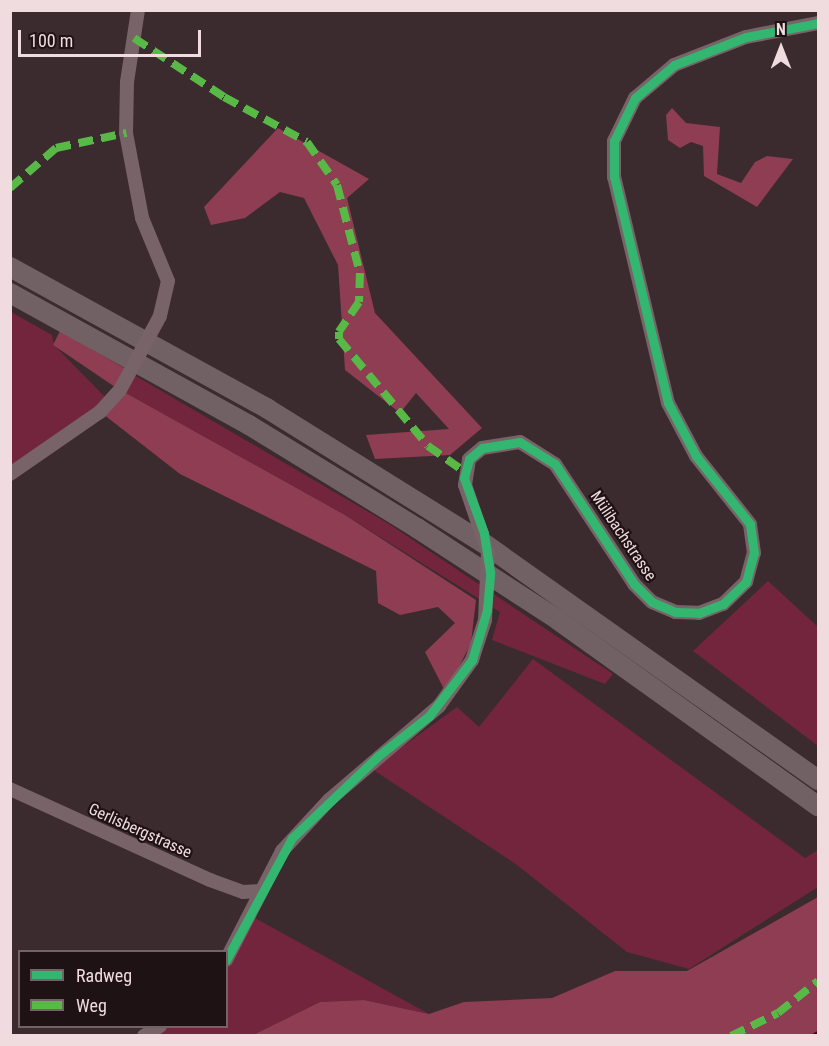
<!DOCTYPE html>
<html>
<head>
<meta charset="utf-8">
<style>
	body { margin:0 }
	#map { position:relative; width:829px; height:1046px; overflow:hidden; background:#3b2b2e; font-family:"Roboto Condensed",sans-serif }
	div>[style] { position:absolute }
	.green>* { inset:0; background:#73253d }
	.forest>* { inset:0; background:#8e3d53 }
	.stream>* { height:4px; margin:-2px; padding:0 2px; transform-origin:2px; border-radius:2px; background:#3e0418 }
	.minor>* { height:14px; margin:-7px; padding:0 7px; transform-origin:7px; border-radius:7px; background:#776368 }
	.highway>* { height:20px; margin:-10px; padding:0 10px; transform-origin:10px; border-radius:10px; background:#726164 }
	.minor-bridge>* { height:14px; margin:-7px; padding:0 7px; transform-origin:7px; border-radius:7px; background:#776368 }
	.quiet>* { height:8px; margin-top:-4px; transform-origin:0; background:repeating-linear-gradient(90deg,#58b947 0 15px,transparent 0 23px) }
	.cycleway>* { height:9px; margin:-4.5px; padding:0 4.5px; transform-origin:4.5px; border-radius:4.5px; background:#33b770 }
	span { translate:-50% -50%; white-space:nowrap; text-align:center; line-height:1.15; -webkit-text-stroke:4.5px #1f1215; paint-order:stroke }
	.street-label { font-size:16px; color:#f0dcdf }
	.frame { position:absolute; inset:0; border:12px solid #f0dcdf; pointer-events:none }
	.legend { position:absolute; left:18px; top:950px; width:210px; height:78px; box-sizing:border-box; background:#1f1215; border:2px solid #736366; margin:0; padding:8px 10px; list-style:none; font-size:18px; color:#f0dcdf }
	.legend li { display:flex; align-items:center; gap:12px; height:30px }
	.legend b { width:30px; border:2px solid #736366 }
	.north { position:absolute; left:751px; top:18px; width:60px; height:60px; -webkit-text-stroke:4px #1f1215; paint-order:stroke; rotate:0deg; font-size:16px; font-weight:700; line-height:24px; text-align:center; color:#f0dcdf }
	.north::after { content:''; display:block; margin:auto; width:21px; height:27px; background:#f0dcdf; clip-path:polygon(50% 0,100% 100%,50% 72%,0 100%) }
	.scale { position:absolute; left:18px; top:30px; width:183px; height:27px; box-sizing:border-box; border:3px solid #f0dcdf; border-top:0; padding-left:8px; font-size:18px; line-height:21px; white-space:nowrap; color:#f0dcdf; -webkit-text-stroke:4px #1f1215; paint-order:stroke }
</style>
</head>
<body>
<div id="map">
	<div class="green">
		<i style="clip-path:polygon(11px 312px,52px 335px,54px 345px,108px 400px,11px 479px)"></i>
		<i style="clip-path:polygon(134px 375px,389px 524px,613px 674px,605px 684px,492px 640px,500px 612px,345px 515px,124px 392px)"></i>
		<i style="clip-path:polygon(768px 581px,818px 627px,818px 746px,693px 651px)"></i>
		<i style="clip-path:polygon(533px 659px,805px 858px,818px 850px,818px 887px,689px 969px,627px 952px,517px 865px,372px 769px,457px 707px,479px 727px)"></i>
		<i style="clip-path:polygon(253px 917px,429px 1014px,364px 1000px,320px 1002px,253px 1035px,150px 1036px,168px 1027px,226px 1026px,227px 966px)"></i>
	</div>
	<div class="forest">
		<i style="clip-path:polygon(672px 108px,686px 123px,720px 127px,717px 174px,741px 183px,755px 162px,767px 156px,793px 159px,757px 207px,704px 176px,703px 146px,691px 142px,680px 148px,668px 140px,666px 115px)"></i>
		<i style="clip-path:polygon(278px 128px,369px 179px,347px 198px,375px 313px,482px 428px,450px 455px,375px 459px,366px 435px,449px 429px,416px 393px,400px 413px,345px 370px,338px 265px,304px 198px,280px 192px,245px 218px,211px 225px,204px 207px)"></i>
		<i style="clip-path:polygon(60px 331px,126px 369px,115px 387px,53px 345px)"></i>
		<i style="clip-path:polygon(124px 392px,345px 515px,476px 600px,471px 643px,446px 693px,425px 652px,455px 623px,438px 607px,400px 615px,378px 603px,376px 571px,180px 474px,103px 414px)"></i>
		<i style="clip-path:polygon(818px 897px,818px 1035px,253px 1035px,320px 1002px,364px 1000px,429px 1014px,464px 1002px,552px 998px,615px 971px,687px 971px)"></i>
	</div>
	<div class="stream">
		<i style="left:813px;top:1036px;width:6px;rotate:-31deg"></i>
	</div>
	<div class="minor">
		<i style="left:138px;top:10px;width:73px;rotate:98.7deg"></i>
		<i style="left:127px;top:82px;width:51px;rotate:91.1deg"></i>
		<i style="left:126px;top:133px;width:86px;rotate:79.3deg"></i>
		<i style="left:142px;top:218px;width:68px;rotate:67.6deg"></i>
		<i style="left:168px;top:281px;width:36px;rotate:103deg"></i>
		<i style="left:10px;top:474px;width:109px;rotate:-34.6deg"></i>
		<i style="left:100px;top:412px;width:30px;rotate:-48deg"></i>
		<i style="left:465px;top:485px;width:26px;rotate:-81deg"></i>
		<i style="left:469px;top:459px;width:17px;rotate:-40deg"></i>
		<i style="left:482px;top:448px;width:38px;rotate:-9deg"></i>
		<i style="left:520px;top:442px;width:41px;rotate:32.2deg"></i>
		<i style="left:555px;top:464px;width:144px;rotate:56.6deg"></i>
		<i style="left:634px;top:584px;width:25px;rotate:45deg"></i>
		<i style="left:652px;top:602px;width:25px;rotate:23deg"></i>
		<i style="left:675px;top:612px;width:24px;rotate:2deg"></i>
		<i style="left:699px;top:613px;width:26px;rotate:-21deg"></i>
		<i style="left:723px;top:604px;width:32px;rotate:-44deg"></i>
		<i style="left:746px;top:582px;width:30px;rotate:-75deg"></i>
		<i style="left:754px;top:553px;width:29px;rotate:-98deg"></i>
		<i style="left:750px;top:524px;width:87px;rotate:-128.5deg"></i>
		<i style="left:696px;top:456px;width:60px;rotate:-117.8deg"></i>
		<i style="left:668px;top:403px;width:232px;rotate:-103.4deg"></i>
		<i style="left:614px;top:177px;width:36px;rotate:-90deg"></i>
		<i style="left:614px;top:141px;width:48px;rotate:-64deg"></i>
		<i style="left:635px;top:98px;width:51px;rotate:-40.2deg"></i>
		<i style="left:674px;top:65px;width:77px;rotate:-21.3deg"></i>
		<i style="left:746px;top:37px;width:73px;rotate:-11deg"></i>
		<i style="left:10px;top:789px;width:220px;rotate:24.5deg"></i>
		<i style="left:210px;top:880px;width:35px;rotate:20deg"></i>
		<i style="left:243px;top:892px;width:17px;rotate:-3deg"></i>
		<i style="left:226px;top:960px;width:123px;rotate:-62.8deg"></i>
		<i style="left:282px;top:851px;width:69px;rotate:-47.3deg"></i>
		<i style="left:329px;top:800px;width:145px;rotate:-40.5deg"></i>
		<i style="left:439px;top:706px;width:57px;rotate:-54.3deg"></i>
		<i style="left:472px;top:660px;width:42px;rotate:-72deg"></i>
		<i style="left:144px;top:1036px;width:19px;rotate:-32deg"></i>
	</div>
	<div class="highway">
		<i style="left:10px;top:267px;width:294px;rotate:28.8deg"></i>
		<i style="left:268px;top:409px;width:252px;rotate:31.9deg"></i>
		<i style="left:482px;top:542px;width:412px;rotate:35.3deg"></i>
		<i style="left:10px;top:293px;width:273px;rotate:28.9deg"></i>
		<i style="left:249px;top:425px;width:197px;rotate:31.5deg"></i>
		<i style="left:417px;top:528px;width:168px;rotate:33.1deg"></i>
		<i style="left:558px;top:620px;width:320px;rotate:35.6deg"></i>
	</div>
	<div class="minor-bridge">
		<i style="left:120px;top:390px;width:84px;rotate:-61.6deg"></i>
		<i style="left:465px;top:485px;width:71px;rotate:71.1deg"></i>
		<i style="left:488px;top:552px;width:68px;rotate:92.5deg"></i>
	</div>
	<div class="quiet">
		<i style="left:134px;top:38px;width:108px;rotate:33.2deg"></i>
		<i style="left:224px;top:97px;width:94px;rotate:28.5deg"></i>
		<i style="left:307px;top:142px;width:52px;rotate:55.1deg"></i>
		<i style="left:337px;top:185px;width:91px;rotate:75.4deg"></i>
		<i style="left:360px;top:273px;width:29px;rotate:92deg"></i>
		<i style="left:359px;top:302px;width:36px;rotate:124deg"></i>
		<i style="left:339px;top:332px;width:7px;rotate:90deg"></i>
		<i style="left:339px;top:339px;width:139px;rotate:50.2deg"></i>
		<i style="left:428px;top:446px;width:45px;rotate:35.1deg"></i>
		<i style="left:10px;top:188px;width:61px;rotate:-41deg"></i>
		<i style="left:56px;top:148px;width:72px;rotate:-12.1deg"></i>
		<i style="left:731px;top:1036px;width:52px;rotate:-26.1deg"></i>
		<i style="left:778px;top:1013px;width:51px;rotate:-38.7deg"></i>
	</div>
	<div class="cycleway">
		<i style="left:226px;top:960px;width:139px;rotate:-61.6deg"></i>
		<i style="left:292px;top:838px;width:119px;rotate:-43.6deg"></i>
		<i style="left:378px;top:756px;width:65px;rotate:-38.1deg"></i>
		<i style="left:429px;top:716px;width:71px;rotate:-52.5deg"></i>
		<i style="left:472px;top:660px;width:52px;rotate:-73.3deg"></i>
		<i style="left:487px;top:610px;width:38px;rotate:-85deg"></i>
		<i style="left:490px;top:572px;width:39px;rotate:-99deg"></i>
		<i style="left:484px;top:533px;width:59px;rotate:-110deg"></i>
		<i style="left:464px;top:478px;width:20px;rotate:-75deg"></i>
		<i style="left:469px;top:459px;width:17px;rotate:-40deg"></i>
		<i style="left:482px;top:448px;width:38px;rotate:-9deg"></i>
		<i style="left:520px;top:442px;width:41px;rotate:32.2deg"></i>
		<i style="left:555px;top:464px;width:144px;rotate:56.6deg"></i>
		<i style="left:634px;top:584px;width:25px;rotate:45deg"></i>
		<i style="left:652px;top:602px;width:25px;rotate:23deg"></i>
		<i style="left:675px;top:612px;width:24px;rotate:2deg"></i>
		<i style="left:699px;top:613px;width:26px;rotate:-21deg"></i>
		<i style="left:723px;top:604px;width:32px;rotate:-44deg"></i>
		<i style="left:746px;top:582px;width:30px;rotate:-75deg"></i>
		<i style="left:754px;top:553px;width:29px;rotate:-98deg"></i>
		<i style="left:750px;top:524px;width:87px;rotate:-128.5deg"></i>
		<i style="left:696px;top:456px;width:60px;rotate:-117.8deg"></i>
		<i style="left:668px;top:403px;width:232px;rotate:-103.4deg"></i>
		<i style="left:614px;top:177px;width:36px;rotate:-90deg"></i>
		<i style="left:614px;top:141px;width:48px;rotate:-64deg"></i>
		<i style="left:635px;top:98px;width:51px;rotate:-40.2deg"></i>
		<i style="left:674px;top:65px;width:77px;rotate:-21.3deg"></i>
		<i style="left:746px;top:37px;width:73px;rotate:-11deg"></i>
	</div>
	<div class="street-label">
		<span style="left:623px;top:536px;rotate:56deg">Mülibachstrasse</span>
		<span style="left:140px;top:831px;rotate:24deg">Gerlisbergstrasse</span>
	</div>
	<div class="frame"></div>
	<ul class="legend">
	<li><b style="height:8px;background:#33b770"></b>Radweg</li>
	<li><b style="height:8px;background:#58b947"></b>Weg</li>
	</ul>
	<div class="north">N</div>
	<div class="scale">100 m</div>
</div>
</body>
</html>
